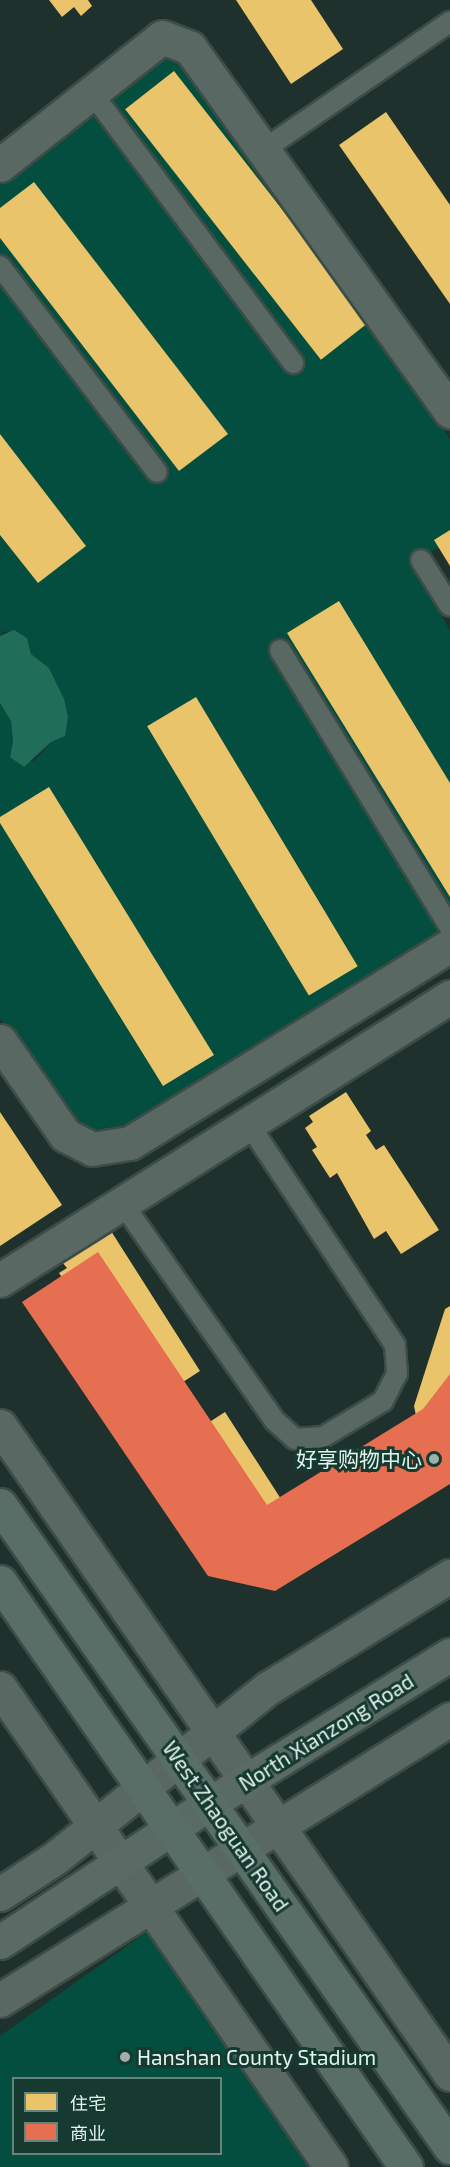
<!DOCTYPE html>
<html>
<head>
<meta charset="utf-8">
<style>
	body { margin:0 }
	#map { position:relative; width:450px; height:2167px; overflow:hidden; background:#1e312c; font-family:"Exo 2","Noto Sans SC",sans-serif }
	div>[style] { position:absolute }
	.green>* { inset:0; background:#044e3f }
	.water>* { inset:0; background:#206d5a }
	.homes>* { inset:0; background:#e9c46a; transform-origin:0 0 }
	.shops>* { inset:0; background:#e76f51 }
	.roads { filter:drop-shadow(2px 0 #3c4c47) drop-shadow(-2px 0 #3c4c47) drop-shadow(0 2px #3c4c47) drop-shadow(0 -2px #3c4c47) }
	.lane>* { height:20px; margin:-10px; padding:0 10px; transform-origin:10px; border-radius:10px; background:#5a6864 }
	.street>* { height:33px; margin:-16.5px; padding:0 16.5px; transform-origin:16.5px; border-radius:16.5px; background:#5a6864 }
	.secondary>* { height:33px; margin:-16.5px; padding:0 16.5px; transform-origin:16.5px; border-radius:16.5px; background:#5a6b66 }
	.primary>* { height:33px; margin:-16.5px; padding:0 16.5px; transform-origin:16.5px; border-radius:16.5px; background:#5a6e68 }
	.dots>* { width:16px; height:16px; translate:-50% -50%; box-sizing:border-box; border:3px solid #163930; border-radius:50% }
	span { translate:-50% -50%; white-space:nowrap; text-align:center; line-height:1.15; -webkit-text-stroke:6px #163930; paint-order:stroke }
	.poi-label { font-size:21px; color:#e1f4ed }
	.right { translate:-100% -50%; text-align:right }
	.left { translate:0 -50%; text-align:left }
	.street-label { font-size:21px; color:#e1f4ed }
	.legend { position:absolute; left:12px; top:2077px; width:210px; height:78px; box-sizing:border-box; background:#163930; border:2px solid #67847c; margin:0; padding:8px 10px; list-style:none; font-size:18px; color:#e1f4ed }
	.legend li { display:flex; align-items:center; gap:12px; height:30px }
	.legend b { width:30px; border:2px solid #67847c }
</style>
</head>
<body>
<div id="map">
	<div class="green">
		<i style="clip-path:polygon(173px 49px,450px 439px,450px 541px,410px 564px,450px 630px,450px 928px,121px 1134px,73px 1125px,0 1018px,0 703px,11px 721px,13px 741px,10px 757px,34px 761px,51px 742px,65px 736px,49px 668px,31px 654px,27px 638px,4px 631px,0 636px,0 185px)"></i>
		<i style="clip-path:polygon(evenodd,158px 1924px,325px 2167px,0 2167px,0 2036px,158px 1924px,14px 2078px,220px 2078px,220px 2154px,14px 2154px,14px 2078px)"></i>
	</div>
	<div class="water">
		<i style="clip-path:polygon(14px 630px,27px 638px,31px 654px,49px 668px,64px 699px,68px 717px,65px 736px,51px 742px,24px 767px,10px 757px,13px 741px,11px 721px,0 703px,0 636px)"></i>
	</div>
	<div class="homes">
		<i style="clip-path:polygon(49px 0,88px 0,92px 6px,81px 16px,74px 7px,62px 17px)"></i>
		<i style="clip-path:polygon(236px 0,311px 0,343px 49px,291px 84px)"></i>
		<i style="left:174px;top:71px;width:318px;height:62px;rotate:52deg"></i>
		<i style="clip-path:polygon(386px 112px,450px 205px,450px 304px,339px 145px)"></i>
		<i style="clip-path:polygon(34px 182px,228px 434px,179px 471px,0 238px,0 208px)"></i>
		<i style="clip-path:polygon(0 434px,86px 546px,38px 583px,0 535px)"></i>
		<i style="clip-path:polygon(450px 530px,450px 566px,434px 540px)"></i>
		<i style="clip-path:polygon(339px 601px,450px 783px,450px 897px,287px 633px)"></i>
		<i style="left:196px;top:697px;width:314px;height:57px;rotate:59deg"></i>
		<i style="clip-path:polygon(49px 787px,214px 1055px,163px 1086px,0 823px,0 817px)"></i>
		<i style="clip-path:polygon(346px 1092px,371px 1131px,366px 1135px,376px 1150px,384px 1145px,439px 1230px,401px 1254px,386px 1231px,374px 1239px,337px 1173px,330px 1178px,312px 1150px,317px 1147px,305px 1128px,313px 1122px,309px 1116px)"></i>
		<i style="clip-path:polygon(0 1112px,62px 1205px,0 1246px)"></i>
		<i style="clip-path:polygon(111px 1231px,200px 1371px,152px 1402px,142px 1386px,132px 1392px,111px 1360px,118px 1356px,98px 1324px,87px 1331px,65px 1296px,72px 1292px,59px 1273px,67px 1268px,62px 1262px)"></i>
		<i style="clip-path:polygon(450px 1306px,450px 1455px,422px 1445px,414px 1406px,445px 1309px)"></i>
		<i style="clip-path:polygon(225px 1412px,315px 1552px,267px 1582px,257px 1566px,247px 1573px,226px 1541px,232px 1536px,212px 1504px,202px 1511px,180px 1477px,186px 1473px,174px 1453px,181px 1449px,177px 1443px)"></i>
	</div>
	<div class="shops">
		<i style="clip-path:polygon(98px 1252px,267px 1505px,423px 1409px,450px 1374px,450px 1484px,275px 1591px,208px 1576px,22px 1302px)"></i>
	</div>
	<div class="roads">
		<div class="lane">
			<i style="left:92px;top:93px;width:337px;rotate:53.3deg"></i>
			<i style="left:263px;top:150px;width:227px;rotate:-34.4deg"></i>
			<i style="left:0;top:266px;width:259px;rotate:52.7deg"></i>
			<i style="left:421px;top:560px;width:54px;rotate:57.8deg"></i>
			<i style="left:280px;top:650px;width:325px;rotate:58.5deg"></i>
			<i style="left:123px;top:1204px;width:264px;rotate:55deg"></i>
			<i style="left:274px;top:1420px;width:28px;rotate:42deg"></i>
			<i style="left:295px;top:1439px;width:28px;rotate:-4deg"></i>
			<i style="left:323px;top:1437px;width:70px;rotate:-31deg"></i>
			<i style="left:383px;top:1401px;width:30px;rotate:-63deg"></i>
			<i style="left:397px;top:1374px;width:29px;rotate:-94deg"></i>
			<i style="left:395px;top:1345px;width:265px;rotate:-123.5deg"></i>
		</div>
		<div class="street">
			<i style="left:0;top:165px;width:206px;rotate:-38.3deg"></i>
			<i style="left:162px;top:37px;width:30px;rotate:21deg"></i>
			<i style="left:190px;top:48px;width:447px;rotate:54.4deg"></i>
			<i style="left:0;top:1041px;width:114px;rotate:55.3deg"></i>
			<i style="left:65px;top:1135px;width:30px;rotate:27deg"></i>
			<i style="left:92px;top:1149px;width:38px;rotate:-9deg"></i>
			<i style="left:130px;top:1143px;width:376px;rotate:-31.7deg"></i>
			<i style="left:0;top:1280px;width:532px;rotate:-32.17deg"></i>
			<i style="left:0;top:1426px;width:789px;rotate:55.22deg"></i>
			<i style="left:0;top:1688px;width:582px;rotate:55.35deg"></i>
			<i style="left:0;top:1894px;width:66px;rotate:-33.2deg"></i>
			<i style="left:55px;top:1858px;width:273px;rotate:-38.6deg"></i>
			<i style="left:268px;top:1688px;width:214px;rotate:-31.6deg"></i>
			<i style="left:0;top:2000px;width:531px;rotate:-31.98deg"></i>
		</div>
		<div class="secondary">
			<i style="left:0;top:1942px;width:252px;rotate:-33.5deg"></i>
			<i style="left:210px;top:1803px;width:282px;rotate:-31.7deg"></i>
		</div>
		<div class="primary">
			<i style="left:0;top:1505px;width:784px;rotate:54.97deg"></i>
			<i style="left:0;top:1582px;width:712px;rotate:55.24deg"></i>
		</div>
	</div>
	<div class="dots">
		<i style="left:434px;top:1459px;background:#9db0a9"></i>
		<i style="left:125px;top:2057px;background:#9db0a9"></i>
	</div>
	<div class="poi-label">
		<span class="right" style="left:422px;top:1459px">好享购物中心</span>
		<span class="left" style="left:137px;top:2057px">Hanshan County Stadium</span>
	</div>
	<div class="street-label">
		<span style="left:326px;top:1732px;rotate:-32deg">North Xianzong Road</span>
		<span style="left:226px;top:1826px;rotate:55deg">West Zhaoguan Road</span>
	</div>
	<ul class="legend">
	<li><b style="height:16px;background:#e9c46a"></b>住宅</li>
	<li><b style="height:16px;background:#e76f51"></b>商业</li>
	</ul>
</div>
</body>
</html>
